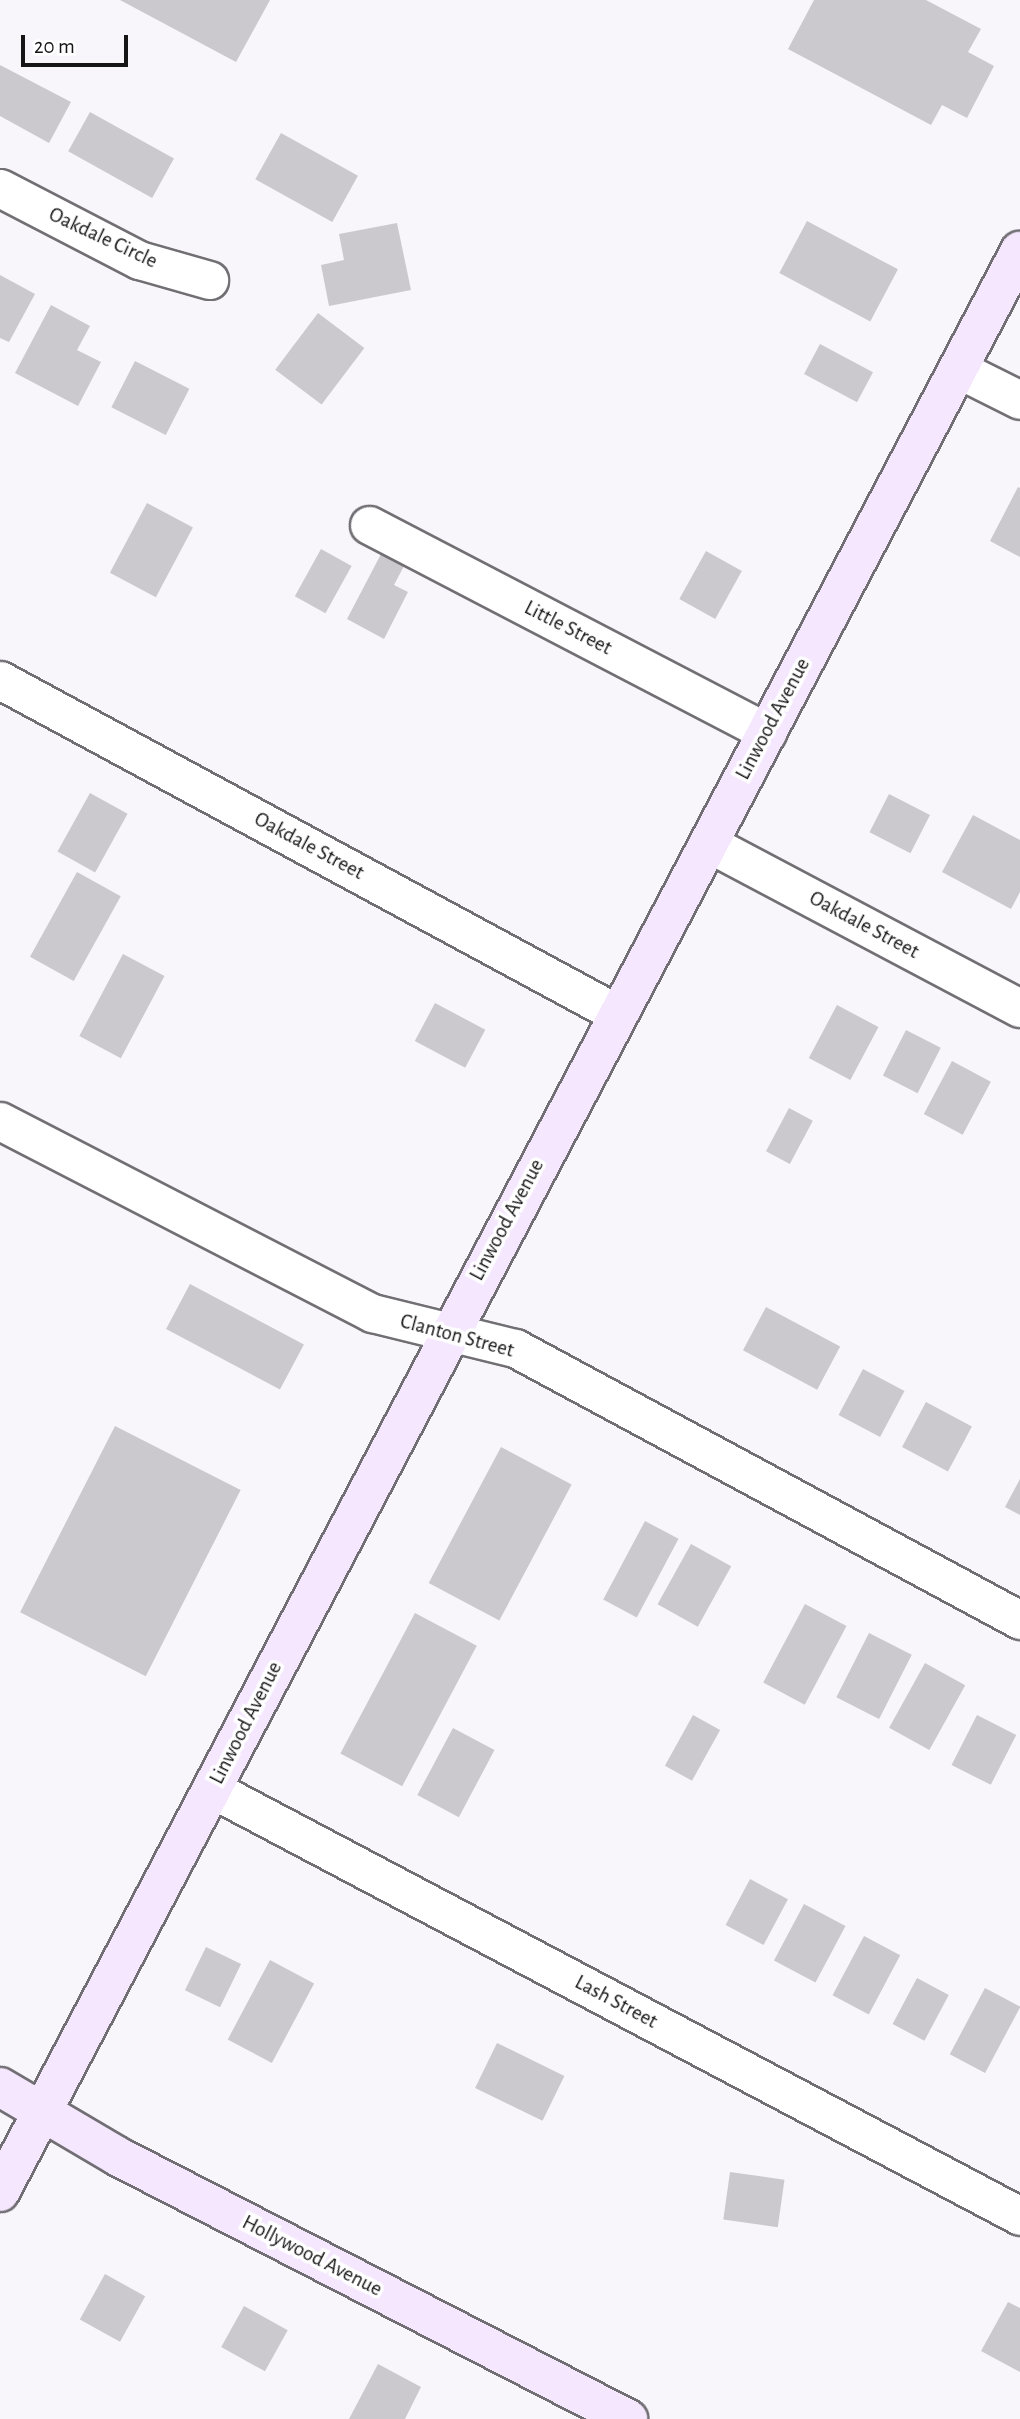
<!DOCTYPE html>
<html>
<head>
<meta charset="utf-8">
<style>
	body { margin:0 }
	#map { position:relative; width:1020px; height:2419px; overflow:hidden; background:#f8f5fb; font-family:"Alegreya Sans",sans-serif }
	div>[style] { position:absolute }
	.building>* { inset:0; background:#ccc9ce; transform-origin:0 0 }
	.roads { filter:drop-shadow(2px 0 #726f74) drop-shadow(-2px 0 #726f74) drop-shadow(0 2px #726f74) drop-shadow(0 -2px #726f74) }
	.minor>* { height:37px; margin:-18.5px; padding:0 18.5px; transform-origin:18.5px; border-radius:18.5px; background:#fff }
	.secondary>* { height:38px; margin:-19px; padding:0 19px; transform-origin:19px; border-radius:19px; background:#f4e7fe }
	span { translate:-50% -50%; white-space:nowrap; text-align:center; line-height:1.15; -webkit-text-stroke:7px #fff; paint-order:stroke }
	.street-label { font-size:21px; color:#171617 }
	.scale { position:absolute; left:21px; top:35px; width:107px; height:32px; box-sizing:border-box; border:4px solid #171617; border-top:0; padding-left:9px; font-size:21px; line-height:24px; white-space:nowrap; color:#171617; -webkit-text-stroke:5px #fff; paint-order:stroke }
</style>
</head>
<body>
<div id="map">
	<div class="building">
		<i style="clip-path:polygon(120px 0,270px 0,236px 62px)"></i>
		<i style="clip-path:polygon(814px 0,926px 0,981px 29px,968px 52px,994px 66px,967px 118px,942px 105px,931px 125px,788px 49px)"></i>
		<i style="clip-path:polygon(0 65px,71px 102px,49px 143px,0 116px)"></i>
		<i style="left:90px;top:112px;width:96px;height:45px;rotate:29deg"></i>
		<i style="left:281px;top:133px;width:88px;height:53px;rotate:29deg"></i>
		<i style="left:807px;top:221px;width:103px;height:59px;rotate:28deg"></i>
		<i style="clip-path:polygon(397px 223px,411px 290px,329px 306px,321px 265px,344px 260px,339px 234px)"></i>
		<i style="clip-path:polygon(0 275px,35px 294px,9px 342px,0 338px)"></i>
		<i style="clip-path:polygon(51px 305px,90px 326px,77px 350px,101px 362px,78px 406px,15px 373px)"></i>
		<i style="left:318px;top:313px;width:58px;height:71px;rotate:37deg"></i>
		<i style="left:820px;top:344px;width:60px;height:34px;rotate:28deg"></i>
		<i style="left:135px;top:361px;width:61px;height:52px;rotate:27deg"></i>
		<i style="clip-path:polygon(1018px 487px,1020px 488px,1020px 557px,990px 541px)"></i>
		<i style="left:147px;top:503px;width:52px;height:79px;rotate:28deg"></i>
		<i style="left:321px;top:549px;width:35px;height:54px;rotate:29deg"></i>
		<i style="left:706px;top:551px;width:41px;height:55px;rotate:29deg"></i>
		<i style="clip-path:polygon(381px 554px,404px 566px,394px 585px,408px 592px,384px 639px,347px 619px)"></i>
		<i style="left:90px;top:793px;width:43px;height:67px;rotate:29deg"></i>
		<i style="left:889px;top:794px;width:46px;height:43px;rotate:27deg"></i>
		<i style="clip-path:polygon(973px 815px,1020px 840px,1020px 892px,1011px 909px,942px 872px)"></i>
		<i style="left:77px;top:872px;width:50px;height:97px;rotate:29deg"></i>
		<i style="left:123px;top:954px;width:47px;height:93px;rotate:28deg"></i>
		<i style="left:435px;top:1003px;width:57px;height:43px;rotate:28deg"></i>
		<i style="left:837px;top:1005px;width:47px;height:60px;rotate:28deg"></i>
		<i style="left:906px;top:1030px;width:39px;height:51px;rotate:27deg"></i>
		<i style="left:952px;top:1061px;width:44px;height:60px;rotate:28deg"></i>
		<i style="left:789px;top:1108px;width:27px;height:49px;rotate:28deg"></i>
		<i style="left:190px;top:1284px;width:129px;height:51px;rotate:28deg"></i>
		<i style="left:766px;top:1307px;width:84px;height:49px;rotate:28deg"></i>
		<i style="left:863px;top:1369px;width:47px;height:52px;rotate:28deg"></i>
		<i style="left:926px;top:1402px;width:52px;height:51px;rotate:28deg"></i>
		<i style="left:115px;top:1426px;width:141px;height:209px;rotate:27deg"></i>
		<i style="left:501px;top:1447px;width:80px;height:154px;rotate:28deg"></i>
		<i style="clip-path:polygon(1020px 1479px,1020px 1515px,1005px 1507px)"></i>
		<i style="left:645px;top:1521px;width:38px;height:89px;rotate:28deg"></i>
		<i style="left:691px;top:1544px;width:46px;height:69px;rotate:29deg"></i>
		<i style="left:805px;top:1604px;width:47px;height:89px;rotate:28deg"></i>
		<i style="left:415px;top:1613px;width:70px;height:159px;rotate:28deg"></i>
		<i style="left:869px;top:1633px;width:48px;height:72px;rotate:27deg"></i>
		<i style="left:925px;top:1663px;width:46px;height:74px;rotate:29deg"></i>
		<i style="left:693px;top:1715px;width:31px;height:58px;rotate:29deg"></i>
		<i style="left:977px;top:1715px;width:44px;height:56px;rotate:27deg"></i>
		<i style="left:453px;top:1728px;width:47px;height:76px;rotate:28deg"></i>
		<i style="left:750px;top:1879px;width:43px;height:52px;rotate:28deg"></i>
		<i style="left:804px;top:1904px;width:47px;height:64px;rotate:28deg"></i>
		<i style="left:864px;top:1936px;width:41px;height:67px;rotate:28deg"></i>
		<i style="left:206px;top:1947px;width:39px;height:48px;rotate:26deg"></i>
		<i style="left:270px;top:1960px;width:50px;height:90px;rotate:28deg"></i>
		<i style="left:917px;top:1978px;width:36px;height:52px;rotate:28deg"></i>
		<i style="left:985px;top:1988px;width:40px;height:75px;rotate:28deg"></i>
		<i style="left:497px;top:2043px;width:75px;height:50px;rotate:26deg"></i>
		<i style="left:730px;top:2172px;width:55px;height:48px;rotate:8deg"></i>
		<i style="left:105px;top:2274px;width:46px;height:52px;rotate:29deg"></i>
		<i style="clip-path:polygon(1008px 2302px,1020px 2308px,1020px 2372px,981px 2351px)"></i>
		<i style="left:244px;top:2306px;width:50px;height:47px;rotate:29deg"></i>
		<i style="clip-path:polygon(378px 2364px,421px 2387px,405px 2419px,349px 2419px)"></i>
	</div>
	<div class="roads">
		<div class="minor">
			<i style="left:0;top:188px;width:157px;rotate:27.4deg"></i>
			<i style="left:139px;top:260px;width:73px;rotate:15.9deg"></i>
			<i style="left:958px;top:369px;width:69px;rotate:26.6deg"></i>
			<i style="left:369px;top:525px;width:449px;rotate:27.5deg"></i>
			<i style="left:0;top:680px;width:702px;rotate:28.39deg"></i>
			<i style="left:708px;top:843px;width:353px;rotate:27.9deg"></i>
			<i style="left:0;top:1121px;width:419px;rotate:27.3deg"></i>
			<i style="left:372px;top:1313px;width:147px;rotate:13.8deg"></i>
			<i style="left:515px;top:1348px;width:574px;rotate:28.31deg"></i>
			<i style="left:212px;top:1789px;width:914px;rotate:27.85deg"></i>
		</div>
		<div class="secondary">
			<i style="left:0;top:2087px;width:136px;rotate:30.5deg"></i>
			<i style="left:117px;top:2156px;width:575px;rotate:27.23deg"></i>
			<i style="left:0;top:2192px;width:2193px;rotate:-62.28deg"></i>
		</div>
	</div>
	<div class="street-label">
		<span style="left:103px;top:238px;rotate:25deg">Oakdale Circle</span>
		<span style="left:568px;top:628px;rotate:27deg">Little Street</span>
		<span style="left:773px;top:719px;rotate:-62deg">Linwood Avenue</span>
		<span style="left:309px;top:846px;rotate:28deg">Oakdale Street</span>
		<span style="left:864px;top:925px;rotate:28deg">Oakdale Street</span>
		<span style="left:507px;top:1220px;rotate:-62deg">Linwood Avenue</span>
		<span style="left:457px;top:1336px;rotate:15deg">Clanton Street</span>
		<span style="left:246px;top:1723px;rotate:-63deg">Linwood Avenue</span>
		<span style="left:616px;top:2002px;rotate:28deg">Lash Street</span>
		<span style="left:312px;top:2256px;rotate:27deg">Hollywood Avenue</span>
	</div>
	<div class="scale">20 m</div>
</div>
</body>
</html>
